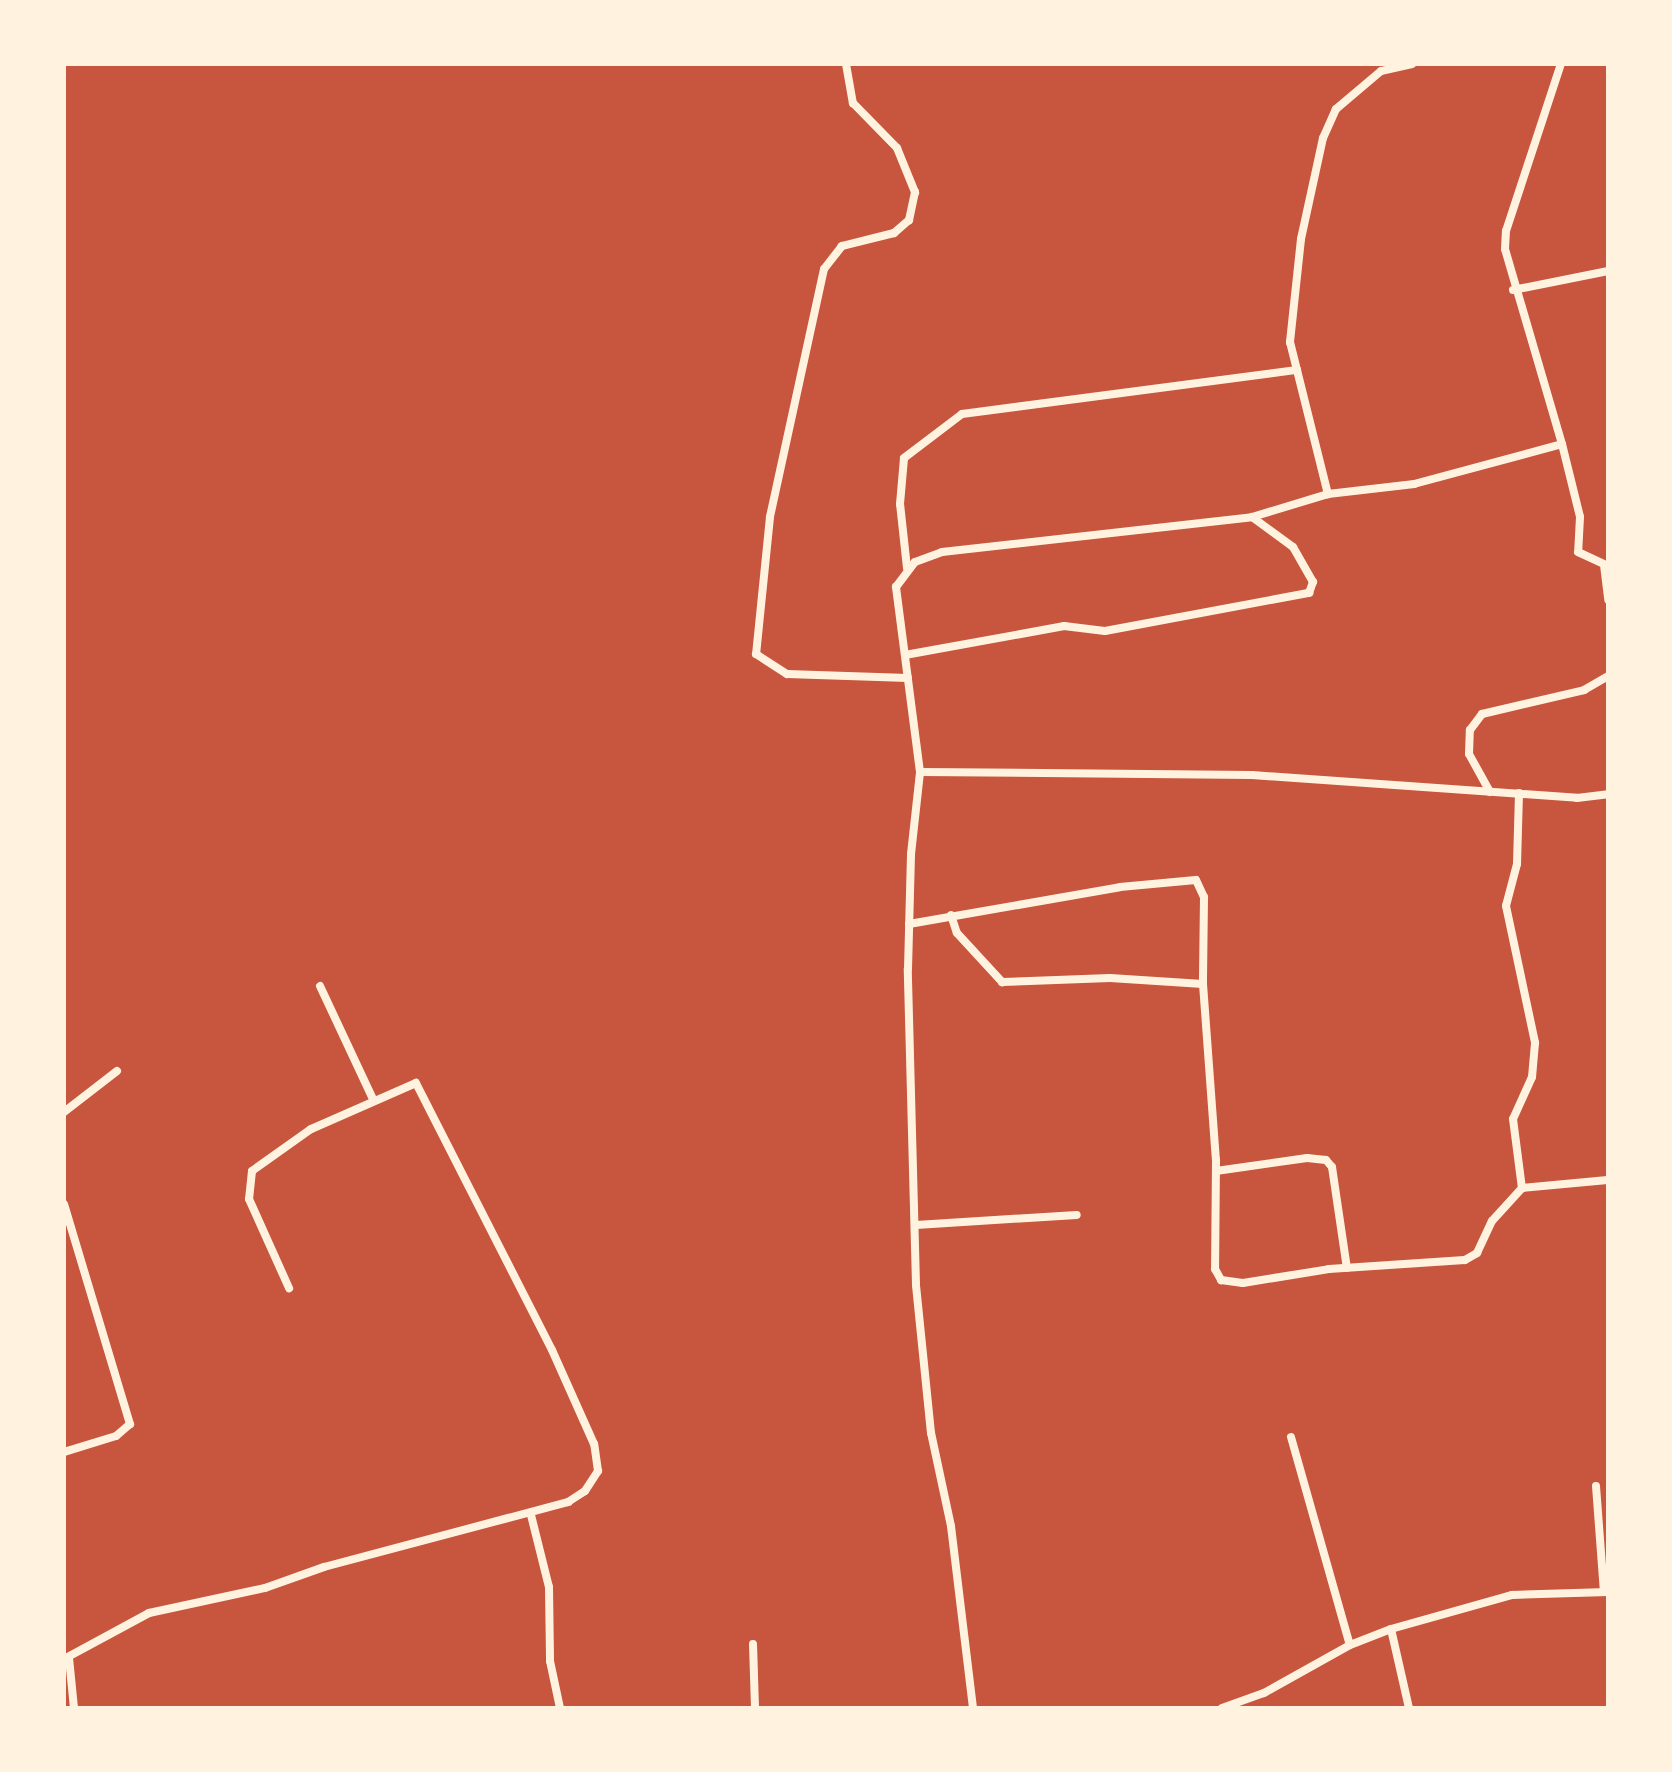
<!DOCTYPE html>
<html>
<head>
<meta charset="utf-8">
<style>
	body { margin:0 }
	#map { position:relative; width:1672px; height:1772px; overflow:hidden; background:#c8553d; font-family:"Alegreya Sans",sans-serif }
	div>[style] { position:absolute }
	.minor>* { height:8px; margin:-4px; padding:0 4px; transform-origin:4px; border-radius:4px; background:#fff3e0 }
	span { translate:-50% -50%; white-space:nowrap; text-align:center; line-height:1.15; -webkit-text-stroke:7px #fff3e0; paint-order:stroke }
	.frame { position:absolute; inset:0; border:66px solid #fff3e0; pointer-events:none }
</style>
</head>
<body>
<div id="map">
	<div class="minor">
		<i style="left:846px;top:64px;width:40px;rotate:80deg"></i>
		<i style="left:853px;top:103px;width:63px;rotate:45.6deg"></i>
		<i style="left:897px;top:148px;width:48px;rotate:67.8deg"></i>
		<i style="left:915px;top:192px;width:29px;rotate:102deg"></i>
		<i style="left:909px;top:220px;width:20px;rotate:139deg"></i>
		<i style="left:894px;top:233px;width:54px;rotate:166deg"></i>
		<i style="left:842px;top:246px;width:29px;rotate:128deg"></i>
		<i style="left:824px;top:269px;width:254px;rotate:102.3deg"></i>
		<i style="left:770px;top:517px;width:138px;rotate:95.8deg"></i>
		<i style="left:756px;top:654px;width:37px;rotate:33deg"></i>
		<i style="left:787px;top:674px;width:121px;rotate:1.9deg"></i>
		<i style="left:1412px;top:64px;width:32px;rotate:167deg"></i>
		<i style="left:1381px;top:71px;width:59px;rotate:139.8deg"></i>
		<i style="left:1336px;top:109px;width:32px;rotate:114deg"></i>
		<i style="left:1323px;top:138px;width:103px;rotate:102.3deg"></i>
		<i style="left:1301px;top:239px;width:104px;rotate:96.1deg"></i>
		<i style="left:1290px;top:342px;width:157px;rotate:76deg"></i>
		<i style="left:1328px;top:494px;width:87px;rotate:-6.6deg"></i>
		<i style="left:1414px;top:484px;width:153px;rotate:-15.1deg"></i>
		<i style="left:1562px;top:444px;width:203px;rotate:-106.3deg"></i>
		<i style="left:1505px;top:249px;width:18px;rotate:-87deg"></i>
		<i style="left:1506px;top:231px;width:176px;rotate:-71.8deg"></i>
		<i style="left:1513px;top:290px;width:97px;rotate:-11.3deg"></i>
		<i style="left:1562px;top:444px;width:75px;rotate:76.1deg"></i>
		<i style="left:1580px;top:517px;width:35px;rotate:93deg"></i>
		<i style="left:1578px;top:552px;width:33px;rotate:25deg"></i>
		<i style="left:1604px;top:565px;width:35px;rotate:83deg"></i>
		<i style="left:907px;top:568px;width:64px;rotate:-96.2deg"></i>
		<i style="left:900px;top:504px;width:46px;rotate:-85deg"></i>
		<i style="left:904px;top:458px;width:73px;rotate:-37.2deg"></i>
		<i style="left:962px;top:414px;width:338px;rotate:-7.5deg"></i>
		<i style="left:905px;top:655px;width:162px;rotate:-10.3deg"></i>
		<i style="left:1064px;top:626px;width:41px;rotate:7deg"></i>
		<i style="left:1105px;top:631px;width:208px;rotate:-10.6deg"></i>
		<i style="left:1309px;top:593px;width:12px;rotate:-70deg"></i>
		<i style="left:1313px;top:582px;width:40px;rotate:-119.7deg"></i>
		<i style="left:1293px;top:547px;width:51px;rotate:-143.8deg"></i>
		<i style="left:920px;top:772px;width:187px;rotate:-97.4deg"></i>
		<i style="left:896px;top:587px;width:31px;rotate:-53deg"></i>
		<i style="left:915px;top:562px;width:29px;rotate:-20deg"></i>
		<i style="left:942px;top:552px;width:312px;rotate:-6.4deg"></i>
		<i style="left:1252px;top:517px;width:79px;rotate:-16.8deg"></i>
		<i style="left:1490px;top:792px;width:43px;rotate:-118.9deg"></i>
		<i style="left:1469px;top:754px;width:24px;rotate:-88deg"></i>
		<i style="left:1470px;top:730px;width:20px;rotate:-53deg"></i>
		<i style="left:1482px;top:714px;width:105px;rotate:-13.2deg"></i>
		<i style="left:1584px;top:690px;width:28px;rotate:-30deg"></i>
		<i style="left:1519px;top:793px;width:71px;rotate:91.6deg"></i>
		<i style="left:1517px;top:864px;width:43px;rotate:104.7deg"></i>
		<i style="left:1506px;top:906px;width:140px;rotate:78deg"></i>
		<i style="left:1535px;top:1043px;width:34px;rotate:95deg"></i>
		<i style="left:1532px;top:1077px;width:46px;rotate:114.3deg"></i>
		<i style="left:1513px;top:1119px;width:70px;rotate:82.6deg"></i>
		<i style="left:951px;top:915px;width:19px;rotate:72deg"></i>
		<i style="left:957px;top:933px;width:67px;rotate:47.4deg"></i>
		<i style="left:1002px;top:982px;width:108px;rotate:-2.1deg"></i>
		<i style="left:1110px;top:978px;width:93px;rotate:3.7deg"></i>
		<i style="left:1203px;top:984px;width:176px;rotate:85.8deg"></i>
		<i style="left:1216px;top:1160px;width:109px;rotate:90.5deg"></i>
		<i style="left:1215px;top:1269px;width:13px;rotate:61deg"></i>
		<i style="left:1221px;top:1280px;width:22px;rotate:8deg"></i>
		<i style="left:1243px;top:1283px;width:87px;rotate:-9.2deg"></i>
		<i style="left:1329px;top:1269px;width:136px;rotate:-3.8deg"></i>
		<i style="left:1465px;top:1260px;width:14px;rotate:-30deg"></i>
		<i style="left:1477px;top:1253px;width:35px;rotate:-65deg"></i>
		<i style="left:1492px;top:1221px;width:45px;rotate:-47.7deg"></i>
		<i style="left:1522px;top:1188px;width:86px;rotate:-5.3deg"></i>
		<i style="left:909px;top:924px;width:214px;rotate:-9.9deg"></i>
		<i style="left:1120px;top:887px;width:76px;rotate:-5.3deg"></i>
		<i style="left:1196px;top:880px;width:19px;rotate:65deg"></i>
		<i style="left:1204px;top:897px;width:87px;rotate:90.7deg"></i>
		<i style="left:320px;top:986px;width:125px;rotate:64.9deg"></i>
		<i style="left:64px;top:1112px;width:67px;rotate:-37.7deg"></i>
		<i style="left:1216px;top:1171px;width:92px;rotate:-8.1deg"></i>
		<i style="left:1307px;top:1158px;width:19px;rotate:6deg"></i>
		<i style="left:1326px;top:1160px;width:9px;rotate:49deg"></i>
		<i style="left:1332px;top:1167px;width:102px;rotate:81.6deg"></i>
		<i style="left:64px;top:1204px;width:230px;rotate:73.3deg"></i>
		<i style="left:130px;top:1424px;width:18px;rotate:139deg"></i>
		<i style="left:116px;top:1436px;width:54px;rotate:162.9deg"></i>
		<i style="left:916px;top:1225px;width:161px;rotate:-3.6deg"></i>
		<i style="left:1291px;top:1437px;width:216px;rotate:74.2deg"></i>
		<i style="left:1596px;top:1486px;width:106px;rotate:85.7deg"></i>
		<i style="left:531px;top:1515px;width:74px;rotate:76deg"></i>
		<i style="left:549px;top:1587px;width:74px;rotate:89.2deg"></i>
		<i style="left:550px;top:1661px;width:48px;rotate:78deg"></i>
		<i style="left:1391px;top:1629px;width:81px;rotate:77.2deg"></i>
		<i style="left:753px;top:1644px;width:64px;rotate:88.2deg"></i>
		<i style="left:69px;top:1658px;width:50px;rotate:84.3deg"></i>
		<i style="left:64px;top:1659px;width:97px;rotate:-28.4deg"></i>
		<i style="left:149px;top:1613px;width:119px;rotate:-12.2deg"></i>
		<i style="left:265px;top:1588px;width:63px;rotate:-19.6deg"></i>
		<i style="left:324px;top:1567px;width:253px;rotate:-14.9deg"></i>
		<i style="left:568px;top:1502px;width:20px;rotate:-33deg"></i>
		<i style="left:585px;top:1491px;width:24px;rotate:-57deg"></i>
		<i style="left:598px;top:1471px;width:27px;rotate:-98deg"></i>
		<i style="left:594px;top:1444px;width:103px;rotate:-114.1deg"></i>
		<i style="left:552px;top:1350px;width:300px;rotate:-117deg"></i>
		<i style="left:416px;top:1083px;width:115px;rotate:156.3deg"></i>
		<i style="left:311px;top:1129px;width:72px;rotate:144.6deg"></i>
		<i style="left:252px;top:1171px;width:28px;rotate:96deg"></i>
		<i style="left:249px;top:1199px;width:98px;rotate:65.8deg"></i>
		<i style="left:973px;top:1708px;width:183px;rotate:-96.9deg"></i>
		<i style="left:951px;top:1526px;width:95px;rotate:-102.1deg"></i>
		<i style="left:931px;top:1433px;width:149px;rotate:-95.8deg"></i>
		<i style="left:916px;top:1285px;width:316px;rotate:-91.5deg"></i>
		<i style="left:908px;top:969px;width:115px;rotate:-88.5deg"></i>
		<i style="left:911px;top:854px;width:82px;rotate:-83.7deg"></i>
		<i style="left:920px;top:772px;width:332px;rotate:0.5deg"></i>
		<i style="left:1252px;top:775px;width:326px;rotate:4deg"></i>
		<i style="left:1577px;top:798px;width:31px;rotate:-7deg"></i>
		<i style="left:1222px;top:1708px;width:45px;rotate:-19.7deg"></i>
		<i style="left:1264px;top:1693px;width:98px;rotate:-29.2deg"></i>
		<i style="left:1350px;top:1645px;width:44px;rotate:-21.3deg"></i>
		<i style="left:1391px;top:1629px;width:126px;rotate:-15.7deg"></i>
		<i style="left:1512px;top:1595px;width:96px;rotate:-1.8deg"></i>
	</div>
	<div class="frame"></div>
</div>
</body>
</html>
